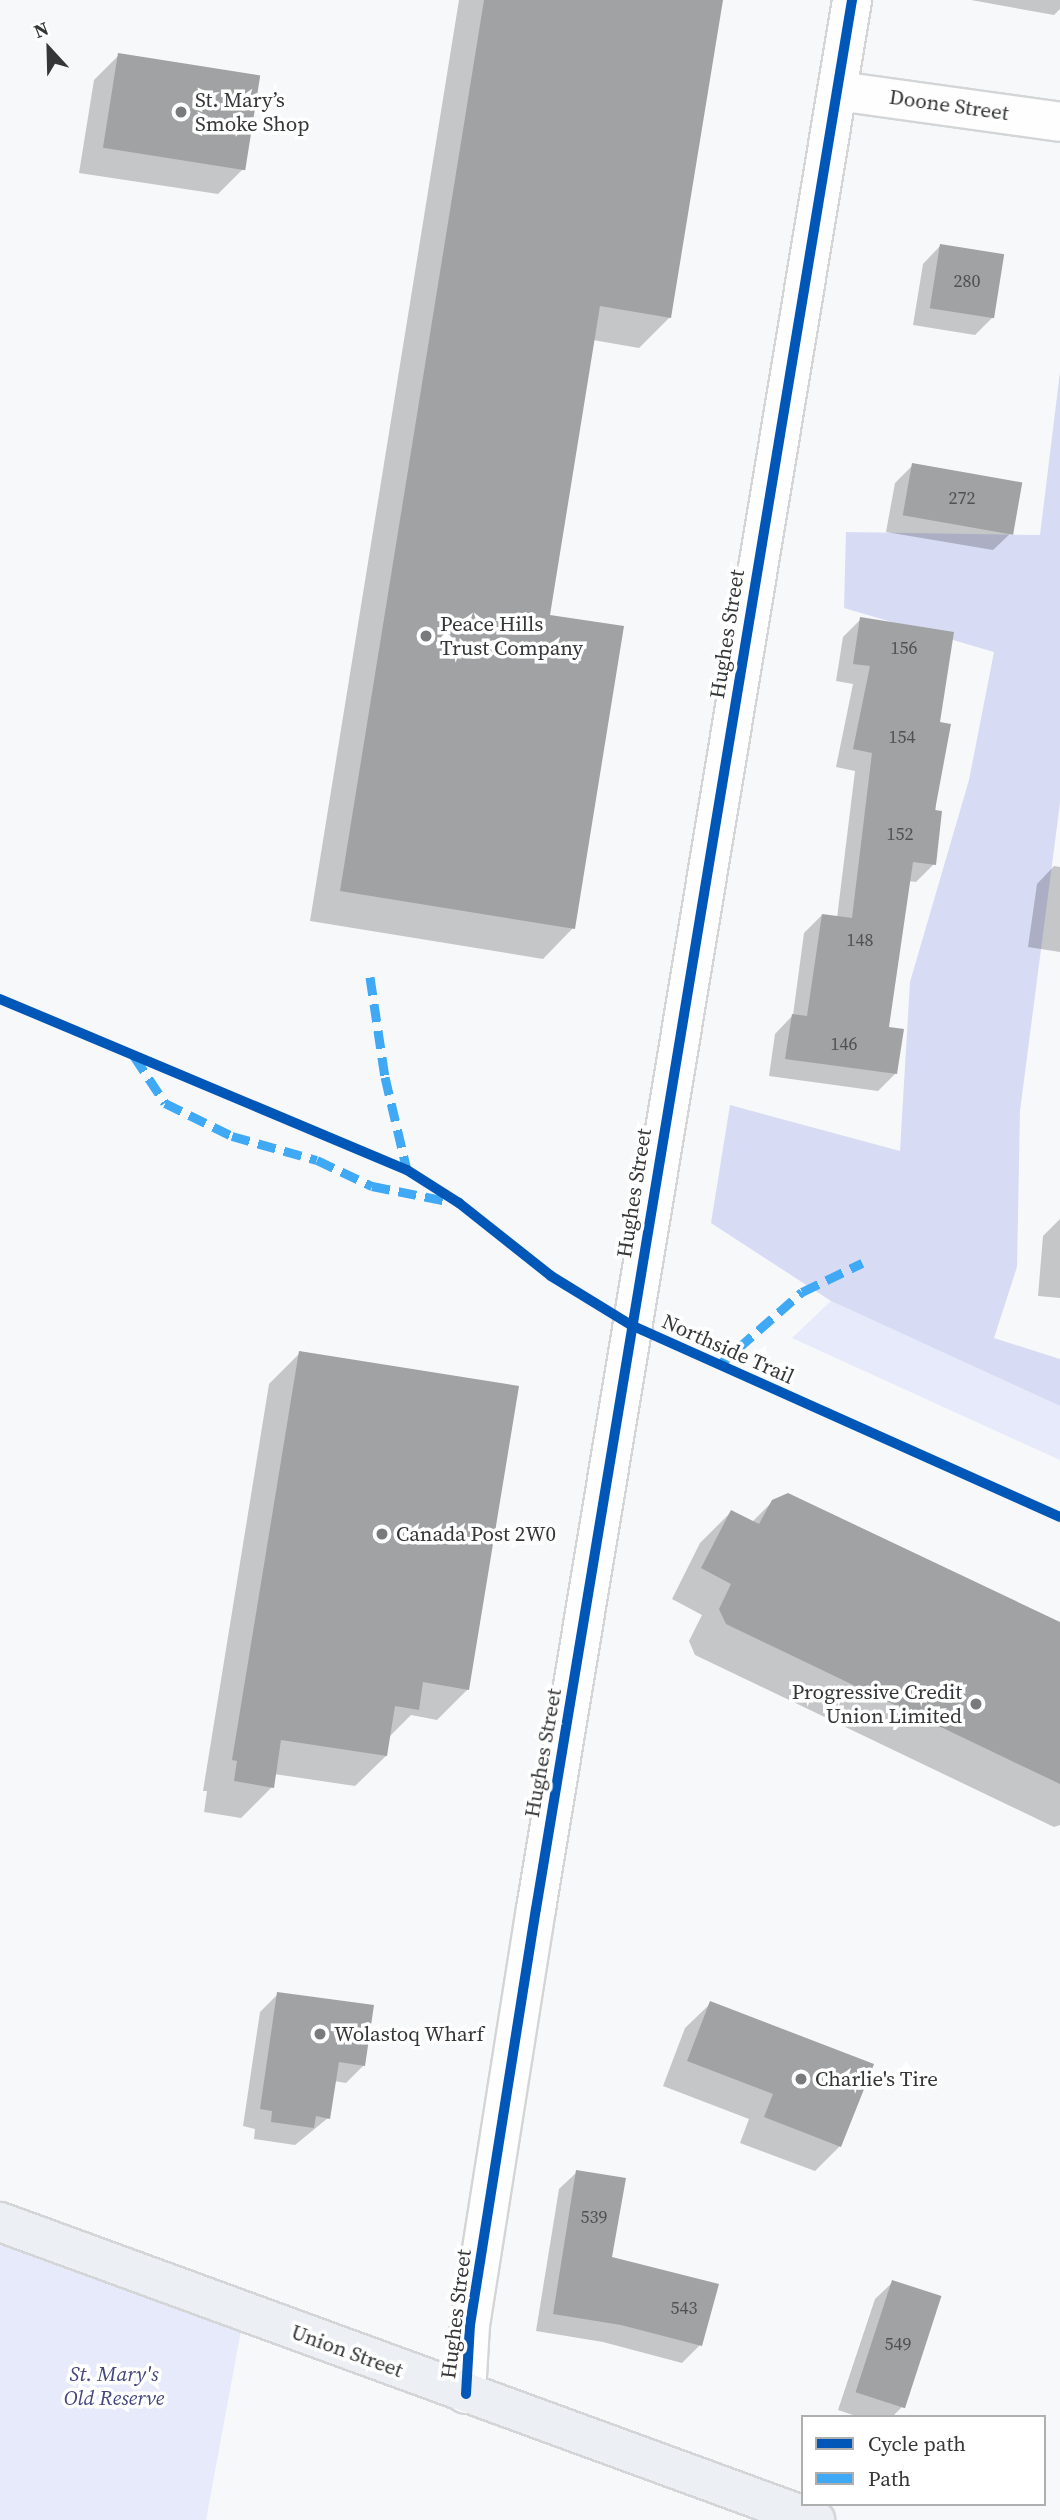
<!DOCTYPE html>
<html>
<head>
<meta charset="utf-8">
<style>
	body { margin:0 }
	#map { position:relative; width:1060px; height:2520px; overflow:hidden; background:#f6f8fa; font-family:"Source Serif 4",serif }
	div>[style] { position:absolute }
	.green>* { inset:0; background:#e7eafb }
	.forest>* { inset:0; background:#d8dbf4 }
	.shadow>* { inset:0; background:#0003 }
	.building>* { inset:0; background:#a0a2a3; transform-origin:0 0 }
	.roads { filter:drop-shadow(2px 0 #d3d5d6) drop-shadow(-2px 0 #d3d5d6) drop-shadow(0 2px #d3d5d6) drop-shadow(0 -2px #d3d5d6) }
	.street>* { height:38px; margin:-19px; padding:0 19px; transform-origin:19px; border-radius:19px; background:#fefefe }
	.primary>* { height:38px; margin:-19px; padding:0 19px; transform-origin:19px; border-radius:19px; background:#ecf0f5 }
	.quiet>* { height:9px; margin-top:-4.5px; transform-origin:0; background:repeating-linear-gradient(90deg,#3fa9f5 0 18px,transparent 0 27px) }
	.cycleway>* { height:10px; margin:-5px; padding:0 5px; transform-origin:5px; border-radius:5px; background:#0057b8 }
	.dots>* { width:19px; height:19px; translate:-50% -50%; box-sizing:border-box; border:4px solid #fff; border-radius:50% }
	span { translate:-50% -50%; white-space:nowrap; text-align:center; line-height:1.15; -webkit-text-stroke:7px #fff; paint-order:stroke }
	.number-label { font-size:18px; color:#505152 }
	.number-label span { -webkit-text-stroke-width:0 }
	.poi-label { font-size:21px; color:#353637 }
	.left { translate:0 -50%; text-align:left }
	.right { translate:-100% -50%; text-align:right }
	.street-label { font-size:21px; color:#353637 }
	.park-label { font-size:21px; color:#44467e; font-style:italic }
	.legend { position:absolute; left:801px; top:2415px; width:245px; height:91px; box-sizing:border-box; background:#fff; border:2px solid #aeafaf; margin:0; padding:9px 12px; list-style:none; font-size:21px; color:#353637 }
	.legend li { display:flex; align-items:center; gap:14px; height:35px }
	.legend b { width:35px; border:2px solid #aeafaf }
	.north { position:absolute; left:14px; top:14px; width:70px; height:70px; -webkit-text-stroke:5px #fff; paint-order:stroke; rotate:338deg; font-size:19px; font-weight:700; line-height:28px; text-align:center; color:#353637 }
	.north::after { content:''; display:block; margin:auto; width:24px; height:32px; background:#353637; clip-path:polygon(50% 0,100% 100%,50% 72%,0 100%) }
</style>
</head>
<body>
<div id="map">
	<div class="green">
		<i style="clip-path:polygon(831px 1301px,1060px 1406px,1060px 1460px,792px 1338px)"></i>
		<i style="clip-path:polygon(0 2222px,244px 2314px,206px 2520px,0 2520px)"></i>
	</div>
	<div class="forest">
		<i style="clip-path:polygon(1060px 372px,1060px 803px,1020px 1111px,1017px 1267px,994px 1338px,1060px 1359px,1060px 1406px,831px 1301px,711px 1223px,730px 1105px,900px 1151px,910px 982px,969px 780px,994px 652px,844px 608px,846px 532px,1040px 535px)"></i>
	</div>
	<div class="shadow">
		<i style="clip-path:polygon(459px 0,721px 0,670px 317px,639px 348px,593px 340px,548px 616px,573px 928px,543px 959px,310px 921px)"></i>
		<i style="clip-path:polygon(971px 0,1060px 0,1060px 9px,1054px 15px)"></i>
		<i style="clip-path:polygon(119px 55px,243px 169px,218px 194px,79px 173px,94px 80px)"></i>
		<i style="clip-path:polygon(940px 246px,993px 317px,975px 335px,913px 325px,923px 264px)"></i>
		<i style="clip-path:polygon(913px 465px,1011px 533px,993px 550px,886px 532px,895px 483px)"></i>
		<i style="clip-path:polygon(861px 619px,938px 723px,934px 864px,916px 882px,908px 881px,887px 1029px,896px 1073px,878px 1091px,769px 1076px,775px 1034px,793px 1015px,804px 933px,822px 915px,837px 918px,855px 771px,836px 767px,853px 684px,836px 681px,843px 637px)"></i>
		<i style="clip-path:polygon(1054px 866px,1060px 867px,1060px 952px,1028px 947px,1037px 884px)"></i>
		<i style="clip-path:polygon(1060px 1219px,1060px 1298px,1038px 1296px,1043px 1236px)"></i>
		<i style="clip-path:polygon(300px 1353px,468px 1689px,437px 1720px,411px 1715px,388px 1738px,386px 1756px,355px 1786px,274px 1774px,272px 1787px,241px 1818px,204px 1812px,207px 1791px,203px 1791px,269px 1384px)"></i>
		<i style="clip-path:polygon(773px 1501px,1060px 1624px,1060px 1825px,1054px 1827px,695px 1655px,689px 1641px,702px 1615px,672px 1599px,700px 1543px,731px 1512px,752px 1522px)"></i>
		<i style="clip-path:polygon(278px 1994px,364px 2065px,346px 2083px,334px 2081px,328px 2118px,295px 2145px,254px 2139px,255px 2129px,243px 2126px,260px 2012px)"></i>
		<i style="clip-path:polygon(711px 2003px,840px 2146px,815px 2171px,740px 2143px,749px 2119px,663px 2086px,685px 2028px)"></i>
		<i style="clip-path:polygon(577px 2172px,610px 2258px,700px 2345px,682px 2363px,603px 2342px,536px 2331px,559px 2189px)"></i>
		<i style="clip-path:polygon(893px 2282px,902px 2407px,892px 2417px,859px 2417px,838px 2410px,875px 2299px)"></i>
	</div>
	<div class="building">
		<i style="clip-path:polygon(484px 0,723px 0,671px 318px,600px 306px,550px 615px,624px 626px,575px 929px,340px 891px)"></i>
		<i style="left:118px;top:53px;width:144px;height:96px;rotate:9deg"></i>
		<i style="left:940px;top:244px;width:65px;height:65px;rotate:9deg"></i>
		<i style="left:912px;top:463px;width:112px;height:53px;rotate:10deg"></i>
		<i style="clip-path:polygon(860px 617px,954px 632px,940px 722px,951px 724px,935px 810px,942px 811px,936px 865px,913px 862px,889px 1027px,904px 1029px,897px 1074px,785px 1059px,792px 1014px,807px 1016px,822px 914px,852px 918px,872px 753px,853px 749px,870px 666px,853px 664px)"></i>
		<i style="clip-path:polygon(299px 1351px,519px 1386px,469px 1690px,423px 1682px,419px 1710px,395px 1706px,387px 1756px,281px 1740px,274px 1788px,234px 1781px,237px 1761px,232px 1760px)"></i>
		<i style="clip-path:polygon(788px 1493px,1060px 1622px,1060px 1784px,726px 1624px,719px 1609px,731px 1584px,701px 1568px,731px 1510px,759px 1524px,772px 1500px)"></i>
		<i style="clip-path:polygon(277px 1992px,374px 2005px,365px 2066px,339px 2062px,330px 2119px,316px 2116px,314px 2128px,271px 2122px,272px 2111px,260px 2109px)"></i>
		<i style="clip-path:polygon(710px 2001px,874px 2064px,841px 2147px,764px 2117px,773px 2094px,687px 2061px)"></i>
		<i style="clip-path:polygon(576px 2170px,626px 2178px,612px 2257px,719px 2284px,702px 2346px,621px 2325px,553px 2314px)"></i>
		<i style="left:892px;top:2280px;width:52px;height:118px;rotate:18deg"></i>
	</div>
	<div class="roads">
		<div class="street">
			<i style="left:838px;top:91px;width:224px;rotate:7.9deg"></i>
			<i style="left:466px;top:2394px;width:69px;rotate:-86.7deg"></i>
			<i style="left:470px;top:2325px;width:421px;rotate:-81deg"></i>
			<i style="left:536px;top:1909px;width:1935px;rotate:-80.6deg"></i>
		</div>
		<div class="primary">
			<i style="left:0;top:2222px;width:868px;rotate:20.08deg"></i>
		</div>
	</div>
	<div class="quiet">
		<i style="left:370px;top:977px;width:101px;rotate:81.5deg"></i>
		<i style="left:385px;top:1077px;width:96px;rotate:76.7deg"></i>
		<i style="left:134px;top:1056px;width:56px;rotate:56.6deg"></i>
		<i style="left:165px;top:1103px;width:75px;rotate:26.2deg"></i>
		<i style="left:232px;top:1136px;width:88px;rotate:15.8deg"></i>
		<i style="left:317px;top:1160px;width:61px;rotate:25.3deg"></i>
		<i style="left:372px;top:1186px;width:76px;rotate:11.3deg"></i>
		<i style="left:718px;top:1366px;width:112px;rotate:-41.4deg"></i>
		<i style="left:802px;top:1292px;width:67px;rotate:-25.8deg"></i>
	</div>
	<div class="cycleway">
		<i style="left:0;top:999px;width:441px;rotate:22.8deg"></i>
		<i style="left:407px;top:1170px;width:62px;rotate:32.4deg"></i>
		<i style="left:459px;top:1203px;width:117px;rotate:38.4deg"></i>
		<i style="left:551px;top:1276px;width:94px;rotate:31.5deg"></i>
		<i style="left:631px;top:1325px;width:470px;rotate:24.1deg"></i>
		<i style="left:466px;top:2394px;width:69px;rotate:-86.7deg"></i>
		<i style="left:470px;top:2325px;width:421px;rotate:-81deg"></i>
		<i style="left:536px;top:1909px;width:1935px;rotate:-80.6deg"></i>
	</div>
	<div class="dots">
		<i style="left:181px;top:112px;background:#797a7b"></i>
		<i style="left:426px;top:636px;background:#797a7b"></i>
		<i style="left:382px;top:1534px;background:#797a7b"></i>
		<i style="left:976px;top:1704px;background:#797a7b"></i>
		<i style="left:320px;top:2034px;background:#797a7b"></i>
		<i style="left:801px;top:2079px;background:#797a7b"></i>
	</div>
	<div class="number-label">
		<span style="left:967px;top:281px">280</span>
		<span style="left:962px;top:498px">272</span>
		<span style="left:904px;top:648px">156</span>
		<span style="left:902px;top:737px">154</span>
		<span style="left:900px;top:834px">152</span>
		<span style="left:860px;top:940px">148</span>
		<span style="left:844px;top:1044px">146</span>
		<span style="left:594px;top:2217px">539</span>
		<span style="left:684px;top:2308px">543</span>
		<span style="left:898px;top:2344px">549</span>
	</div>
	<div class="poi-label">
		<span class="left" style="left:195px;top:112px">St. Mary’s<br>Smoke Shop</span>
		<span class="left" style="left:440px;top:636px">Peace Hills<br>Trust Company</span>
		<span class="left" style="left:396px;top:1534px">Canada Post 2W0</span>
		<span class="right" style="left:962px;top:1704px">Progressive Credit<br>Union Limited</span>
		<span class="left" style="left:334px;top:2034px">Wolastoq Wharf</span>
		<span class="left" style="left:815px;top:2079px">Charlie's Tire</span>
	</div>
	<div class="street-label">
		<span style="left:949px;top:105px;rotate:8deg">Doone Street</span>
		<span style="left:727px;top:634px;rotate:-81deg">Hughes Street</span>
		<span style="left:634px;top:1193px;rotate:-81deg">Hughes Street</span>
		<span style="left:728px;top:1349px;rotate:24deg">Northside Trail</span>
		<span style="left:543px;top:1753px;rotate:-80deg">Hughes Street</span>
		<span style="left:456px;top:2314px;rotate:-83deg">Hughes Street</span>
		<span style="left:347px;top:2351px;rotate:20deg">Union Street</span>
	</div>
	<div class="park-label">
		<span style="left:114px;top:2386px">St. Mary's<br>Old Reserve</span>
	</div>
	<ul class="legend">
	<li><b style="height:9px;background:#0057b8"></b>Cycle path</li>
	<li><b style="height:9px;background:#3fa9f5"></b>Path</li>
	</ul>
	<div class="north">N</div>
</div>
</body>
</html>
